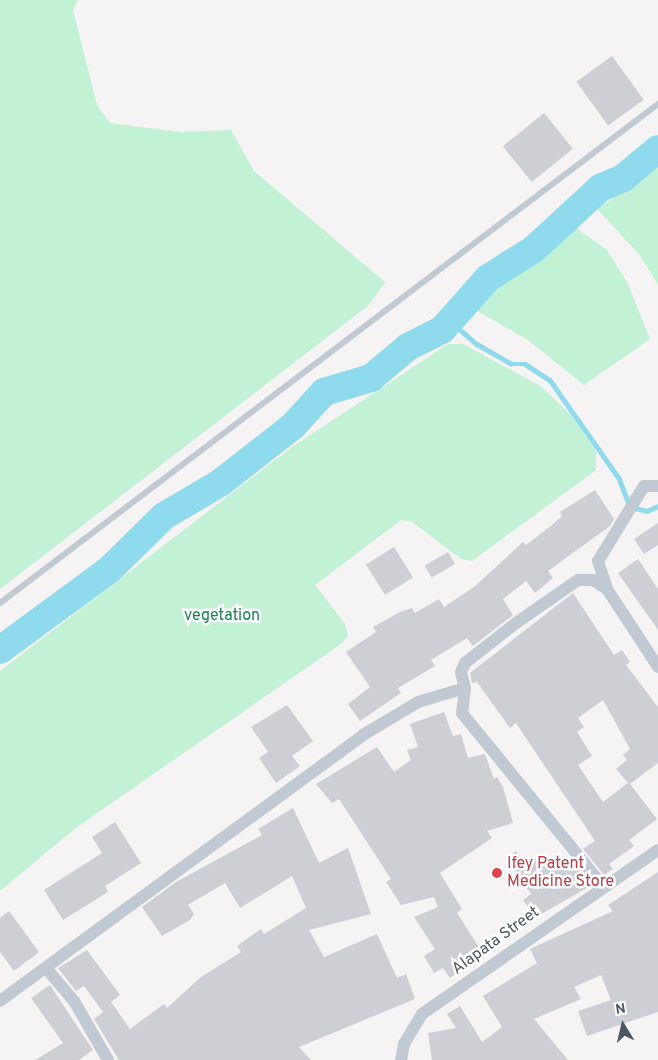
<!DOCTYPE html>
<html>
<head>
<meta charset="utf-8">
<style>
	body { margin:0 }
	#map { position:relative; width:658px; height:1060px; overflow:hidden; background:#f5f3f3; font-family:Overpass,sans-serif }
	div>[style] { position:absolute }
	.green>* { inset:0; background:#c3f1d5 }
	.stream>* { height:4.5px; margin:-2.25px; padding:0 2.25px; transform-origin:2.25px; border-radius:2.25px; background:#90daee }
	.river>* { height:28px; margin:-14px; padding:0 14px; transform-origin:14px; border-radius:14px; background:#90daee }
	.building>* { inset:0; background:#cdcfd5; transform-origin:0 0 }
	.lane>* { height:6px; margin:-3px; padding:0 3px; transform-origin:3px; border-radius:3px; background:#c1cad2 }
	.street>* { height:12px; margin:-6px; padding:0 6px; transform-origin:6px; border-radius:6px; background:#c1cad2 }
	.dots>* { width:14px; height:14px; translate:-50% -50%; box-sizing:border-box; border:2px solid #fff; border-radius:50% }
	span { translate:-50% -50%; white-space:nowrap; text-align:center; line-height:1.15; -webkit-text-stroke:5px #fff; paint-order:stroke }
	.park-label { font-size:16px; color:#17864f }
	.health-label { font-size:16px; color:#be3a42 }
	.left { translate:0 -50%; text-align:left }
	.street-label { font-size:16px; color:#4a5661 }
	.north { position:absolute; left:598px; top:1000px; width:50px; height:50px; -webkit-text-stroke:4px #fff; paint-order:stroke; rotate:351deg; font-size:14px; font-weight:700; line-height:20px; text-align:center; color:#4a5661 }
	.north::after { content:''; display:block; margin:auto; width:18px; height:22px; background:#4a5661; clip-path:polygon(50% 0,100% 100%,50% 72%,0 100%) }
</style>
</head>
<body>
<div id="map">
	<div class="green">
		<i style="clip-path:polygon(0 0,78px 0,73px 10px,97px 105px,110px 123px,181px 132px,231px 130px,254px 171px,385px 282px,369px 305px,0 589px)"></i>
		<i style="clip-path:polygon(658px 168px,658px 285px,639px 254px,597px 209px)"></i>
		<i style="clip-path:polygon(569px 223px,607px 250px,628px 284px,650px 339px,584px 385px,528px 340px,474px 309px,499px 272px)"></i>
		<i style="clip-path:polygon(448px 344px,463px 344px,542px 387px,571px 415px,596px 451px,596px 470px,472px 561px,461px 559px,411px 521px,401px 520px,315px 585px,345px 624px,348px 635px,341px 644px,77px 827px,0 891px,0 671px,292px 447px)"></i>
	</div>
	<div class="stream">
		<i style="left:449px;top:320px;width:37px;rotate:41deg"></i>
		<i style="left:477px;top:344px;width:39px;rotate:30deg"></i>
		<i style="left:511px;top:364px;width:14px"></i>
		<i style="left:525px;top:364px;width:30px;rotate:33deg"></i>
		<i style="left:550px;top:380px;width:120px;rotate:54.9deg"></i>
		<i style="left:619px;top:478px;width:31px;rotate:69deg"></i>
		<i style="left:630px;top:507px;width:17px;rotate:13deg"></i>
		<i style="left:647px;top:511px;width:12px;rotate:-24deg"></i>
	</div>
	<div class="river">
		<i style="left:0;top:650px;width:135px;rotate:-36.3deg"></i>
		<i style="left:109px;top:570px;width:77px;rotate:-44.5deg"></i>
		<i style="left:164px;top:516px;width:65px;rotate:-30.5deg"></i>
		<i style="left:220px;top:483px;width:93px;rotate:-38deg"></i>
		<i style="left:293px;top:426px;width:46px;rotate:-47.6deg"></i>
		<i style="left:324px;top:392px;width:49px;rotate:-16.6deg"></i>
		<i style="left:371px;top:378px;width:48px;rotate:-40deg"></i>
		<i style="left:408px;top:347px;width:38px;rotate:-27deg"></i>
		<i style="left:442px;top:330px;width:69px;rotate:-48.5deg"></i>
		<i style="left:488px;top:278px;width:54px;rotate:-32.2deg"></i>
		<i style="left:534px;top:249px;width:90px;rotate:-42.7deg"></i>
		<i style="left:600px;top:188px;width:25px;rotate:-23deg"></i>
		<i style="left:623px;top:178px;width:45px;rotate:-39.6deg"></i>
	</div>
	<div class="building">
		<i style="left:612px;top:56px;width:54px;height:44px;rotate:54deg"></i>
		<i style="left:544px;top:113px;width:46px;height:53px;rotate:51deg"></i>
		<i style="clip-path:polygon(595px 490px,614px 519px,610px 526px,548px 571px,553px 578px,535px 593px,526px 581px,503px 599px,513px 615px,473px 646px,467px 638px,431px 660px,435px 666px,398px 688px,401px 693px,360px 721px,348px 704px,370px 687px,346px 652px,376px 632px,373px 627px,400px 612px,412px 608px,415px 613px,439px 599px,444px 607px,474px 587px,523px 542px,526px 545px,552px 525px,562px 516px,560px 512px)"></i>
		<i style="clip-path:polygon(658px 523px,658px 545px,644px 554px,634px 539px)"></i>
		<i style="left:394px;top:547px;width:36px;height:33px;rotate:58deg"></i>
		<i style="left:448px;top:552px;width:14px;height:27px;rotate:60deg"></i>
		<i style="clip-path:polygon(638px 559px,658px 589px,658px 630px,618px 573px)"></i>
		<i style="clip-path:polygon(evenodd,573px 593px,614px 655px,622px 650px,630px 662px,626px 665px,658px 707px,658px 763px,630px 784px,657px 819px,629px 840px,634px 846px,609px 864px,613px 869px,604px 875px,583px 849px,595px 841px,516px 723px,510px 728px,477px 682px,472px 683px,470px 673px,573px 593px,603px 700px,630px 749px,623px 755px,627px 760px,616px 769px,628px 783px,603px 802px,578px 765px,592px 756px,577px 732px,584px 727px,578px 718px,603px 700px)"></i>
		<i style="clip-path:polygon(287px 705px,313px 741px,292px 756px,300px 766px,276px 783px,259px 758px,268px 752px,251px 727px)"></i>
		<i style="clip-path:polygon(444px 712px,453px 736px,461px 734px,468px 758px,485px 754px,494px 779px,497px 777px,503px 787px,513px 823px,487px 831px,492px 838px,440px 873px,462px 909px,457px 913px,484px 955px,450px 978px,443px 968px,434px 973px,424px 956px,435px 949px,414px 917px,438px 907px,434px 897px,401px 905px,386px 882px,391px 879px,339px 799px,332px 803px,316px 784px,377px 747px,394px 772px,411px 760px,407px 750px,418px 747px,410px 724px)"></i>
		<i style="clip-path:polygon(293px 808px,319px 863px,348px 848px,371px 914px,309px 930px,324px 957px,377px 934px,397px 978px,406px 974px,415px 999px,299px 1047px,311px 1060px,119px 1060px,94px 1019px,103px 1012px,84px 986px,76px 991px,58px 968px,87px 950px,120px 995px,111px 1002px,130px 1029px,164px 1004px,167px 1008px,201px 977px,241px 952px,237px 946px,261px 929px,264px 934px,306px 908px,292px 876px,240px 908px,225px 883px,188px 905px,194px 914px,190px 920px,162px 936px,142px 907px,176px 882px,262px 835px,258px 829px)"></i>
		<i style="clip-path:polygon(115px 822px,141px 863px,105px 886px,108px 892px,63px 920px,44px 890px,102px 853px,92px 837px)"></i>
		<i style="clip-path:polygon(516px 851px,525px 863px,537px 855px,548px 869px,570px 858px,592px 885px,536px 917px,523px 900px,531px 894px,505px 859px)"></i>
		<i style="clip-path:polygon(658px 872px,658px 1012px,587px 1036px,578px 1011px,611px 1000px,601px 975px,574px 987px,581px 999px,534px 1019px,568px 1060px,432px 1060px,428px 1033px,456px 1028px,447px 1014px,460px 1006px,482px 1042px,502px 1027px,483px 996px,537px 963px,530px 949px,613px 911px,608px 905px)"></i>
		<i style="clip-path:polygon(9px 911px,39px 952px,14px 971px,0 952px,0 918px)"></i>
		<i style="clip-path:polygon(50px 985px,93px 1050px,79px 1060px,35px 1060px,63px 1043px,31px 998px)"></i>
	</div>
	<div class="lane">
		<i style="left:0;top:603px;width:826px;rotate:-37.18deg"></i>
	</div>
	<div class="street">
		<i style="left:658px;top:486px;width:14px;rotate:180deg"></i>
		<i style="left:644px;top:486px;width:88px;rotate:121.5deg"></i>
		<i style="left:598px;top:561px;width:29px;rotate:72deg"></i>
		<i style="left:607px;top:589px;width:93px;rotate:56.8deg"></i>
		<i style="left:603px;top:886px;width:223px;rotate:-129.2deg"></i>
		<i style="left:462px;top:713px;width:25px;rotate:-83deg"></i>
		<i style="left:465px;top:688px;width:16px;rotate:-104deg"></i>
		<i style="left:461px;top:672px;width:10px;rotate:-66deg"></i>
		<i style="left:465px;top:663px;width:65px;rotate:-38.1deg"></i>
		<i style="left:516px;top:623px;width:75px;rotate:-34.7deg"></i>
		<i style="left:578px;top:580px;width:15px"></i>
		<i style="left:593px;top:580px;width:17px;rotate:33deg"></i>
		<i style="left:46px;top:968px;width:43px;rotate:49.7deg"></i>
		<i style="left:74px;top:1001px;width:68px;rotate:60deg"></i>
		<i style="left:0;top:1001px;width:450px;rotate:-36.2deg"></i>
		<i style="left:363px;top:735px;width:64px;rotate:-31deg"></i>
		<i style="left:418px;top:702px;width:49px;rotate:-16.6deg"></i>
		<i style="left:401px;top:1060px;width:16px;rotate:-79deg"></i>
		<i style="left:404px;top:1044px;width:35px;rotate:-59deg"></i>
		<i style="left:422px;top:1014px;width:287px;rotate:-34.8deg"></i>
	</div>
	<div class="dots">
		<i style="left:497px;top:873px;background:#e0444e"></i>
	</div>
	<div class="park-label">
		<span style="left:222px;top:616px">vegetation</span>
	</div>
	<div class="health-label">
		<span class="left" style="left:507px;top:873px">Ifey Patent<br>Medicine Store</span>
	</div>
	<div class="street-label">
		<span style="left:496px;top:941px;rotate:-36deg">Alapata Street</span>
	</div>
	<div class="north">N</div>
</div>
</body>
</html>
